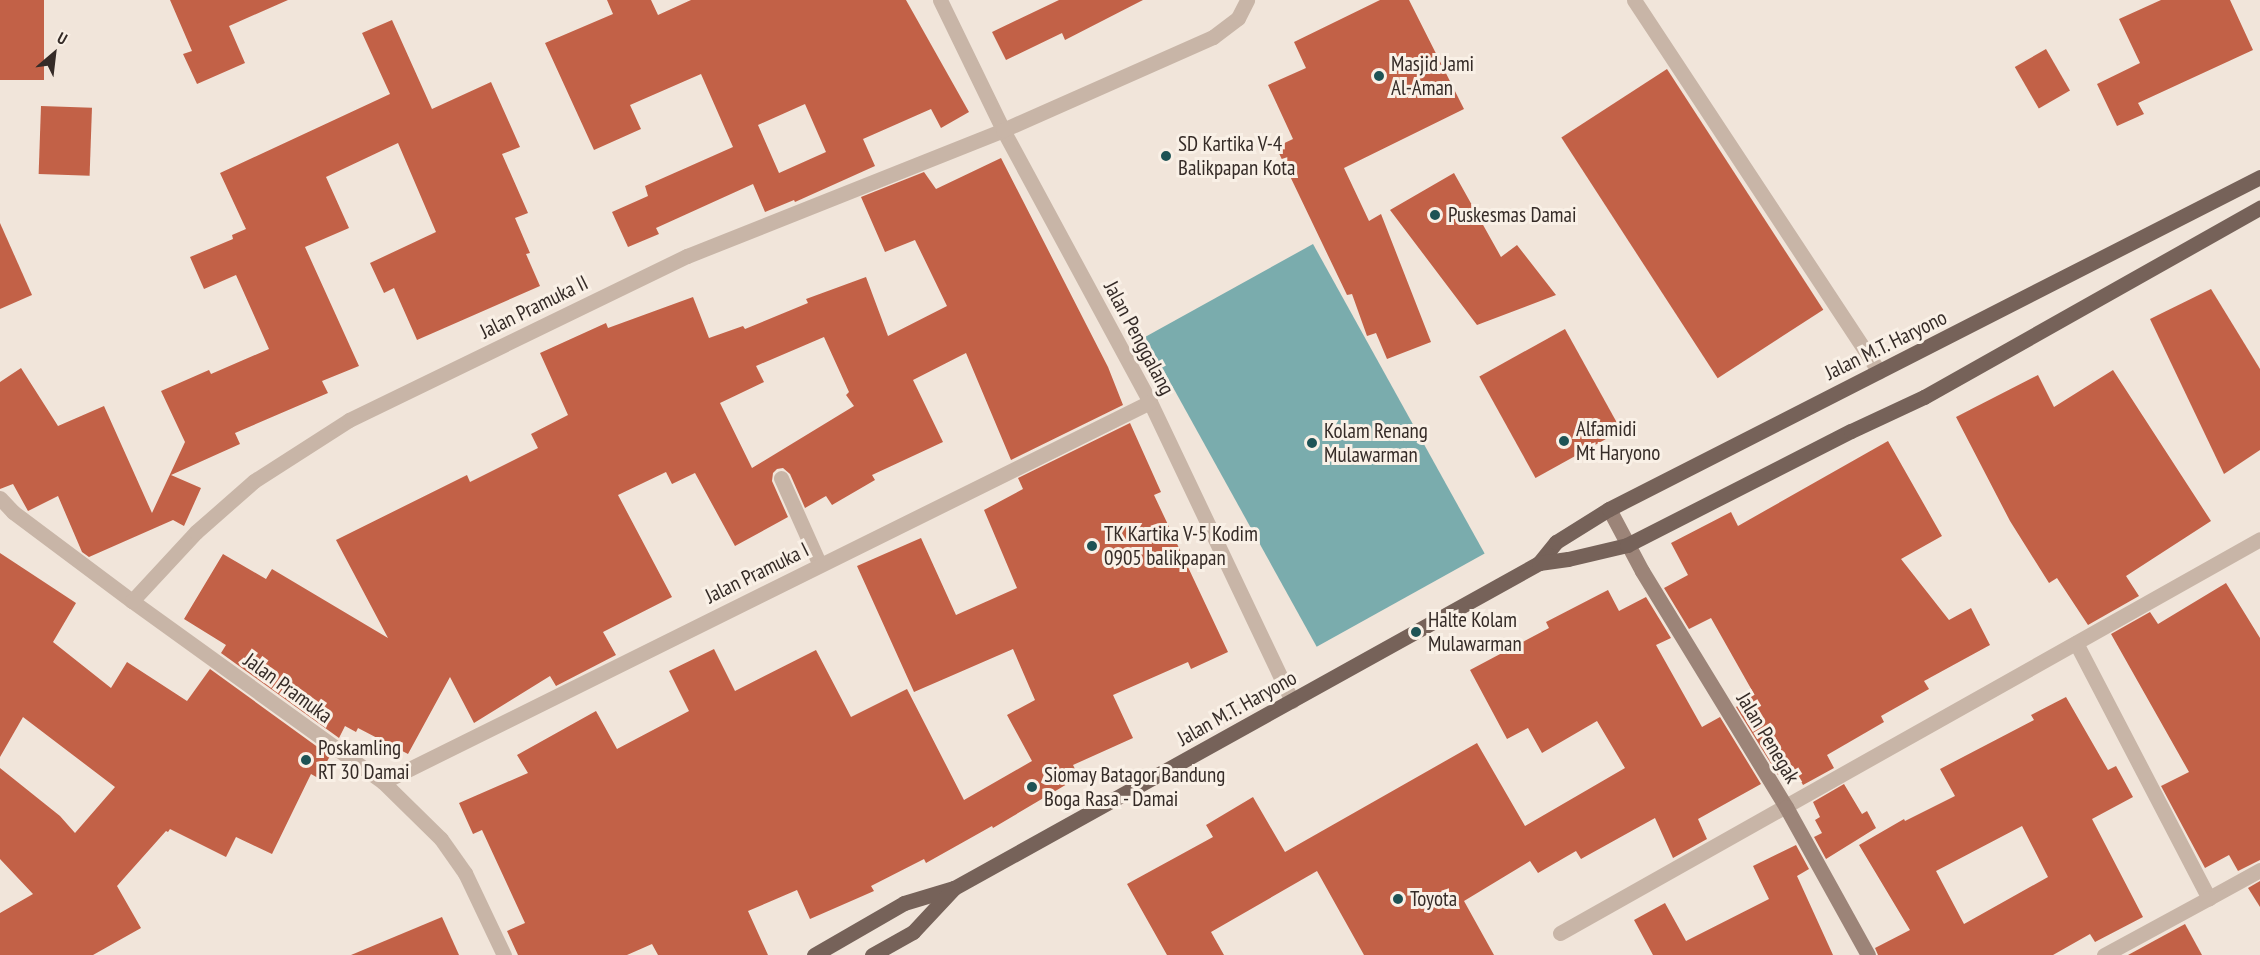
<!DOCTYPE html>
<html>
<head>
<meta charset="utf-8">
<style>
	body { margin:0 }
	#map { position:relative; width:2260px; height:955px; overflow:hidden; background:#f1e5da; font-family:"PT Sans Narrow",sans-serif }
	div>[style] { position:absolute }
	.water>* { inset:0; background:#7aacad; transform-origin:0 0 }
	.building>* { inset:0; background:#c26147; transform-origin:0 0 }
	.street>* { height:15px; margin:-7.5px; padding:0 7.5px; transform-origin:7.5px; border-radius:7.5px; background:#c8b5a7 }
	.secondary>* { height:15px; margin:-7.5px; padding:0 7.5px; transform-origin:7.5px; border-radius:7.5px; background:#9c8478 }
	.primary>* { height:15px; margin:-7.5px; padding:0 7.5px; transform-origin:7.5px; border-radius:7.5px; background:#766259 }
	.dots>* { width:16px; height:16px; translate:-50% -50%; box-sizing:border-box; border:3px solid #f9f0e6; border-radius:50% }
	span { translate:-50% -50%; white-space:nowrap; text-align:center; line-height:1.15; -webkit-text-stroke:6px #f9f0e6; paint-order:stroke }
	.poi-label { font-size:21px; color:#352b27 }
	.left { translate:0 -50%; text-align:left }
	.street-label { font-size:21px; color:#352b27 }
	.north { position:absolute; left:24px; top:24px; width:60px; height:60px; -webkit-text-stroke:4px #f9f0e6; paint-order:stroke; rotate:28deg; font-size:16px; font-weight:700; line-height:24px; text-align:center; color:#352b27 }
	.north::after { content:''; display:block; margin:auto; width:21px; height:27px; background:#352b27; clip-path:polygon(50% 0,100% 100%,50% 72%,0 100%) }
</style>
</head>
<body>
<div id="map">
	<div class="water">
		<i style="left:1313px;top:244px;width:354px;height:192px;rotate:61deg"></i>
	</div>
	<div class="building">
		<i style="left:0;top:0;width:44px;height:80px"></i>
		<i style="clip-path:polygon(170px 0,288px 0,229px 26px,245px 63px,197px 84px,183px 54px,192px 51px)"></i>
		<i style="clip-path:polygon(evenodd,607px 0,651px 0,658px 15px,691px 0,906px 0,969px 112px,941px 128px,931px 109px,863px 139px,875px 166px,795px 202px,794px 200px,765px 212px,753px 184px,656px 228px,659px 234px,628px 247px,612px 212px,648px 196px,645px 186px,733px 147px,701px 74px,630px 105px,641px 129px,594px 150px,545px 43px,613px 14px,607px 0,805px 104px,826px 152px,779px 173px,758px 125px,805px 104px)"></i>
		<i style="clip-path:polygon(1059px 0,1143px 0,1065px 40px,1062px 33px,1006px 60px,992px 32px)"></i>
		<i style="clip-path:polygon(1380px 0,1409px 0,1464px 109px,1344px 168px,1369px 221px,1381px 214px,1431px 342px,1387px 359px,1376px 333px,1367px 336px,1352px 294px,1347px 295px,1276px 147px,1293px 139px,1268px 85px,1306px 68px,1294px 42px)"></i>
		<i style="clip-path:polygon(2161px 0,2230px 0,2253px 50px,2138px 103px,2144px 114px,2117px 126px,2097px 84px,2140px 63px,2119px 19px)"></i>
		<i style="clip-path:polygon(392px 20px,432px 109px,491px 82px,520px 147px,502px 154px,528px 213px,515px 218px,530px 253px,526px 254px,540px 286px,417px 340px,394px 288px,384px 293px,370px 263px,436px 232px,398px 143px,326px 177px,349px 228px,305px 247px,359px 366px,322px 381px,328px 393px,235px 433px,240px 444px,171px 475px,201px 488px,184px 526px,173px 520px,89px 557px,82px 552px,58px 496px,28px 511px,13px 484px,0 489px,0 382px,21px 368px,58px 426px,104px 406px,152px 513px,185px 442px,161px 391px,209px 370px,211px 374px,269px 349px,236px 275px,204px 289px,190px 257px,233px 239px,232px 235px,246px 229px,220px 173px,390px 94px,362px 33px)"></i>
		<i style="left:2046px;top:49px;width:48px;height:36px;rotate:60deg"></i>
		<i style="left:1667px;top:69px;width:287px;height:126px;rotate:57deg"></i>
		<i style="left:41px;top:106px;width:51px;height:68px;rotate:2deg"></i>
		<i style="clip-path:polygon(evenodd,1001px 158px,1108px 367px,1123px 405px,1011px 460px,966px 353px,913px 380px,943px 442px,872px 475px,875px 480px,832px 505px,826px 496px,805px 508px,790px 474px,783px 468px,777px 469px,773px 473px,772px 481px,788px 517px,735px 546px,695px 473px,672px 484px,666px 472px,618px 495px,672px 597px,603px 632px,616px 655px,556px 686px,550px 676px,474px 723px,450px 677px,408px 754px,358px 728px,356px 732px,345px 726px,339px 738px,221px 653px,226px 645px,184px 619px,223px 554px,266px 579px,272px 569px,388px 638px,336px 540px,467px 475px,470px 482px,538px 448px,531px 434px,568px 415px,540px 353px,606px 323px,608px 328px,693px 297px,709px 338px,743px 326px,745px 329px,808px 303px,806px 299px,866px 277px,888px 336px,947px 306px,915px 240px,885px 252px,861px 197px,924px 172px,936px 189px,1001px 158px,824px 337px,849px 392px,846px 395px,854px 406px,752px 468px,720px 403px,764px 382px,756px 366px,824px 337px)"></i>
		<i style="clip-path:polygon(1454px 173px,1501px 257px,1517px 245px,1556px 295px,1477px 325px,1390px 210px)"></i>
		<i style="clip-path:polygon(0 223px,32px 295px,0 309px)"></i>
		<i style="clip-path:polygon(2211px 289px,2260px 369px,2260px 450px,2224px 474px,2150px 319px)"></i>
		<i style="left:1565px;top:329px;width:116px;height:98px;rotate:61deg"></i>
		<i style="clip-path:polygon(2113px 370px,2211px 521px,2126px 576px,2139px 596px,2088px 625px,2057px 578px,2049px 583px,2010px 521px,1956px 417px,2038px 375px,2054px 407px)"></i>
		<i style="clip-path:polygon(1130px 423px,1161px 492px,1154px 495px,1228px 652px,1191px 669px,1188px 662px,1113px 695px,1133px 738px,1073px 765px,1079px 777px,993px 828px,992px 826px,926px 863px,924px 859px,871px 886px,874px 891px,810px 919px,797px 890px,748px 911px,768px 955px,658px 955px,652px 944px,627px 955px,518px 955px,507px 931px,525px 923px,482px 830px,473px 834px,459px 803px,528px 773px,517px 755px,596px 711px,617px 749px,689px 711px,669px 671px,714px 649px,735px 691px,816px 650px,851px 717px,907px 689px,964px 800px,1032px 761px,1007px 715px,1035px 700px,1013px 649px,914px 692px,857px 566px,921px 538px,956px 615px,1017px 588px,984px 510px,1023px 489px,1018px 478px)"></i>
		<i style="clip-path:polygon(1888px 441px,1942px 536px,1901px 559px,1949px 620px,1971px 608px,1990px 645px,1924px 681px,1929px 689px,1881px 716px,1884px 722px,1827px 755px,1834px 768px,1803px 785px,1793px 766px,1778px 775px,1736px 707px,1754px 694px,1711px 618px,1689px 629px,1664px 588px,1688px 575px,1671px 543px,1731px 512px,1738px 526px)"></i>
		<i style="clip-path:polygon(0 553px,76px 603px,53px 642px,111px 688px,127px 662px,187px 701px,210px 669px,330px 756px,318px 778px,311px 774px,272px 854px,236px 837px,226px 857px,170px 829px,168px 832px,166px 831px,117px 886px,141px 928px,93px 955px,0 955px,0 913px,33px 894px,0 859px,0 768px,60px 816px,75px 833px,115px 787px,23px 717px,0 757px)"></i>
		<i style="clip-path:polygon(2226px 583px,2260px 638px,2260px 860px,2238px 871px,2229px 855px,2205px 868px,2161px 786px,2189px 772px,2111px 634px,2150px 612px,2158px 624px)"></i>
		<i style="clip-path:polygon(1608px 590px,1619px 611px,1646px 597px,1671px 638px,1656px 645px,1702px 727px,1720px 717px,1761px 784px,1698px 819px,1707px 839px,1673px 858px,1655px 818px,1581px 859px,1576px 851px,1538px 873px,1530px 861px,1464px 901px,1494px 955px,1364px 955px,1317px 871px,1211px 932px,1224px 955px,1167px 955px,1127px 884px,1213px 837px,1206px 825px,1253px 797px,1285px 852px,1477px 743px,1525px 826px,1625px 768px,1597px 721px,1542px 753px,1528px 728px,1507px 739px,1470px 670px,1549px 628px,1546px 622px)"></i>
		<i style="clip-path:polygon(evenodd,2066px 697px,2108px 770px,2116px 766px,2133px 797px,2092px 819px,2143px 917px,2095px 942px,2090px 934px,2053px 955px,1878px 955px,1875px 948px,1910px 930px,1859px 845px,1904px 819px,1905px 821px,1955px 796px,1940px 769px,2034px 720px,2031px 715px,2066px 697px,2022px 826px,2048px 877px,1964px 924px,1936px 871px,2022px 826px)"></i>
		<i style="clip-path:polygon(1844px 784px,1862px 814px,1867px 811px,1876px 828px,1826px 859px,1814px 837px,1822px 833px,1815px 820px,1820px 817px,1813px 802px)"></i>
		<i style="clip-path:polygon(1796px 845px,1809px 869px,1797px 876px,1833px 955px,1653px 955px,1634px 920px,1665px 903px,1686px 941px,1769px 899px,1753px 866px)"></i>
		<i style="clip-path:polygon(2260px 881px,2260px 907px,2248px 888px)"></i>
		<i style="clip-path:polygon(442px 917px,459px 955px,351px 955px)"></i>
		<i style="clip-path:polygon(2185px 924px,2202px 955px,2128px 955px)"></i>
	</div>
	<div class="street">
		<i style="left:940px;top:0;width:144px;rotate:64.1deg"></i>
		<i style="left:1003px;top:130px;width:309px;rotate:61.6deg"></i>
		<i style="left:1150px;top:402px;width:331px;rotate:64.6deg"></i>
		<i style="left:1634px;top:0;width:445px;rotate:56.6deg"></i>
		<i style="left:781px;top:478px;width:95px;rotate:65.9deg"></i>
		<i style="left:0;top:498px;width:19px;rotate:47deg"></i>
		<i style="left:13px;top:512px;width:149px;rotate:36.8deg"></i>
		<i style="left:132px;top:601px;width:309px;rotate:35.8deg"></i>
		<i style="left:383px;top:782px;width:81px;rotate:44.5deg"></i>
		<i style="left:441px;top:839px;width:42px;rotate:54.8deg"></i>
		<i style="left:465px;top:873px;width:91px;rotate:64.6deg"></i>
		<i style="left:132px;top:601px;width:94px;rotate:-47.2deg"></i>
		<i style="left:196px;top:532px;width:77px;rotate:-41.3deg"></i>
		<i style="left:254px;top:481px;width:113px;rotate:-32.7deg"></i>
		<i style="left:349px;top:420px;width:376px;rotate:-25.9deg"></i>
		<i style="left:687px;top:256px;width:340px;rotate:-21.7deg"></i>
		<i style="left:1003px;top:130px;width:230px;rotate:-23.9deg"></i>
		<i style="left:1213px;top:37px;width:31px;rotate:-37deg"></i>
		<i style="left:1238px;top:18px;width:20px;rotate:-63deg"></i>
		<i style="left:2076px;top:643px;width:288px;rotate:62.5deg"></i>
		<i style="left:2209px;top:898px;width:58px;rotate:-28.8deg"></i>
		<i style="left:383px;top:782px;width:856px;rotate:-26.36deg"></i>
		<i style="left:1560px;top:933px;width:803px;rotate:-29.37deg"></i>
		<i style="left:2104px;top:955px;width:119px;rotate:-28.5deg"></i>
	</div>
	<div class="secondary">
		<i style="left:1609px;top:509px;width:70px;rotate:62deg"></i>
		<i style="left:1642px;top:571px;width:276px;rotate:58.6deg"></i>
		<i style="left:1786px;top:807px;width:169px;rotate:61deg"></i>
	</div>
	<div class="primary">
		<i style="left:1539px;top:563px;width:27px;rotate:-51deg"></i>
		<i style="left:1556px;top:542px;width:62px;rotate:-31.9deg"></i>
		<i style="left:1609px;top:509px;width:731px;rotate:-27.02deg"></i>
		<i style="left:814px;top:955px;width:104px;rotate:-30deg"></i>
		<i style="left:904px;top:903px;width:52px;rotate:-16.7deg"></i>
		<i style="left:954px;top:888px;width:669px;rotate:-29.05deg"></i>
		<i style="left:1539px;top:563px;width:29px;rotate:-8deg"></i>
		<i style="left:1568px;top:559px;width:61px;rotate:-13.3deg"></i>
		<i style="left:1627px;top:545px;width:251px;rotate:-27deg"></i>
		<i style="left:1851px;top:431px;width:81px;rotate:-25deg"></i>
		<i style="left:1924px;top:397px;width:386px;rotate:-29.4deg"></i>
		<i style="left:872px;top:955px;width:47px;rotate:-29.3deg"></i>
		<i style="left:913px;top:932px;width:60px;rotate:-47deg"></i>
	</div>
	<div class="dots">
		<i style="left:1379px;top:76px;background:#1e5355"></i>
		<i style="left:1166px;top:156px;background:#1e5355"></i>
		<i style="left:1435px;top:215px;background:#1e5355"></i>
		<i style="left:1564px;top:441px;background:#1e5355"></i>
		<i style="left:1312px;top:443px;background:#1e5355"></i>
		<i style="left:1092px;top:546px;background:#1e5355"></i>
		<i style="left:1416px;top:632px;background:#1e5355"></i>
		<i style="left:306px;top:760px;background:#1e5355"></i>
		<i style="left:1032px;top:787px;background:#1e5355"></i>
		<i style="left:1398px;top:899px;background:#1e5355"></i>
	</div>
	<div class="poi-label">
		<span class="left" style="left:1391px;top:76px">Masjid Jami<br>Al-Aman</span>
		<span class="left" style="left:1178px;top:156px">SD Kartika V-4<br>Balikpapan Kota</span>
		<span class="left" style="left:1448px;top:215px">Puskesmas Damai</span>
		<span class="left" style="left:1576px;top:441px">Alfamidi<br>Mt Haryono</span>
		<span class="left" style="left:1324px;top:443px">Kolam Renang<br>Mulawarman</span>
		<span class="left" style="left:1104px;top:546px">TK Kartika V-5 Kodim<br>0905 balikpapan</span>
		<span class="left" style="left:1428px;top:632px">Halte Kolam<br>Mulawarman</span>
		<span class="left" style="left:318px;top:760px">Poskamling<br>RT 30 Damai</span>
		<span class="left" style="left:1044px;top:787px">Siomay Batagor Bandung<br>Boga Rasa - Damai</span>
		<span class="left" style="left:1410px;top:899px">Toyota</span>
	</div>
	<div class="street-label">
		<span style="left:534px;top:307px;rotate:-26deg">Jalan Pramuka II</span>
		<span style="left:1139px;top:338px;rotate:62deg">Jalan Penggalang</span>
		<span style="left:1886px;top:345px;rotate:-26deg">Jalan M.T. Haryono</span>
		<span style="left:757px;top:573px;rotate:-26deg">Jalan Pramuka I</span>
		<span style="left:288px;top:688px;rotate:36deg">Jalan Pramuka</span>
		<span style="left:1237px;top:708px;rotate:-29deg">Jalan M.T. Haryono</span>
		<span style="left:1768px;top:738px;rotate:59deg">Jalan Penegak</span>
	</div>
	<div class="north">U</div>
</div>
</body>
</html>
